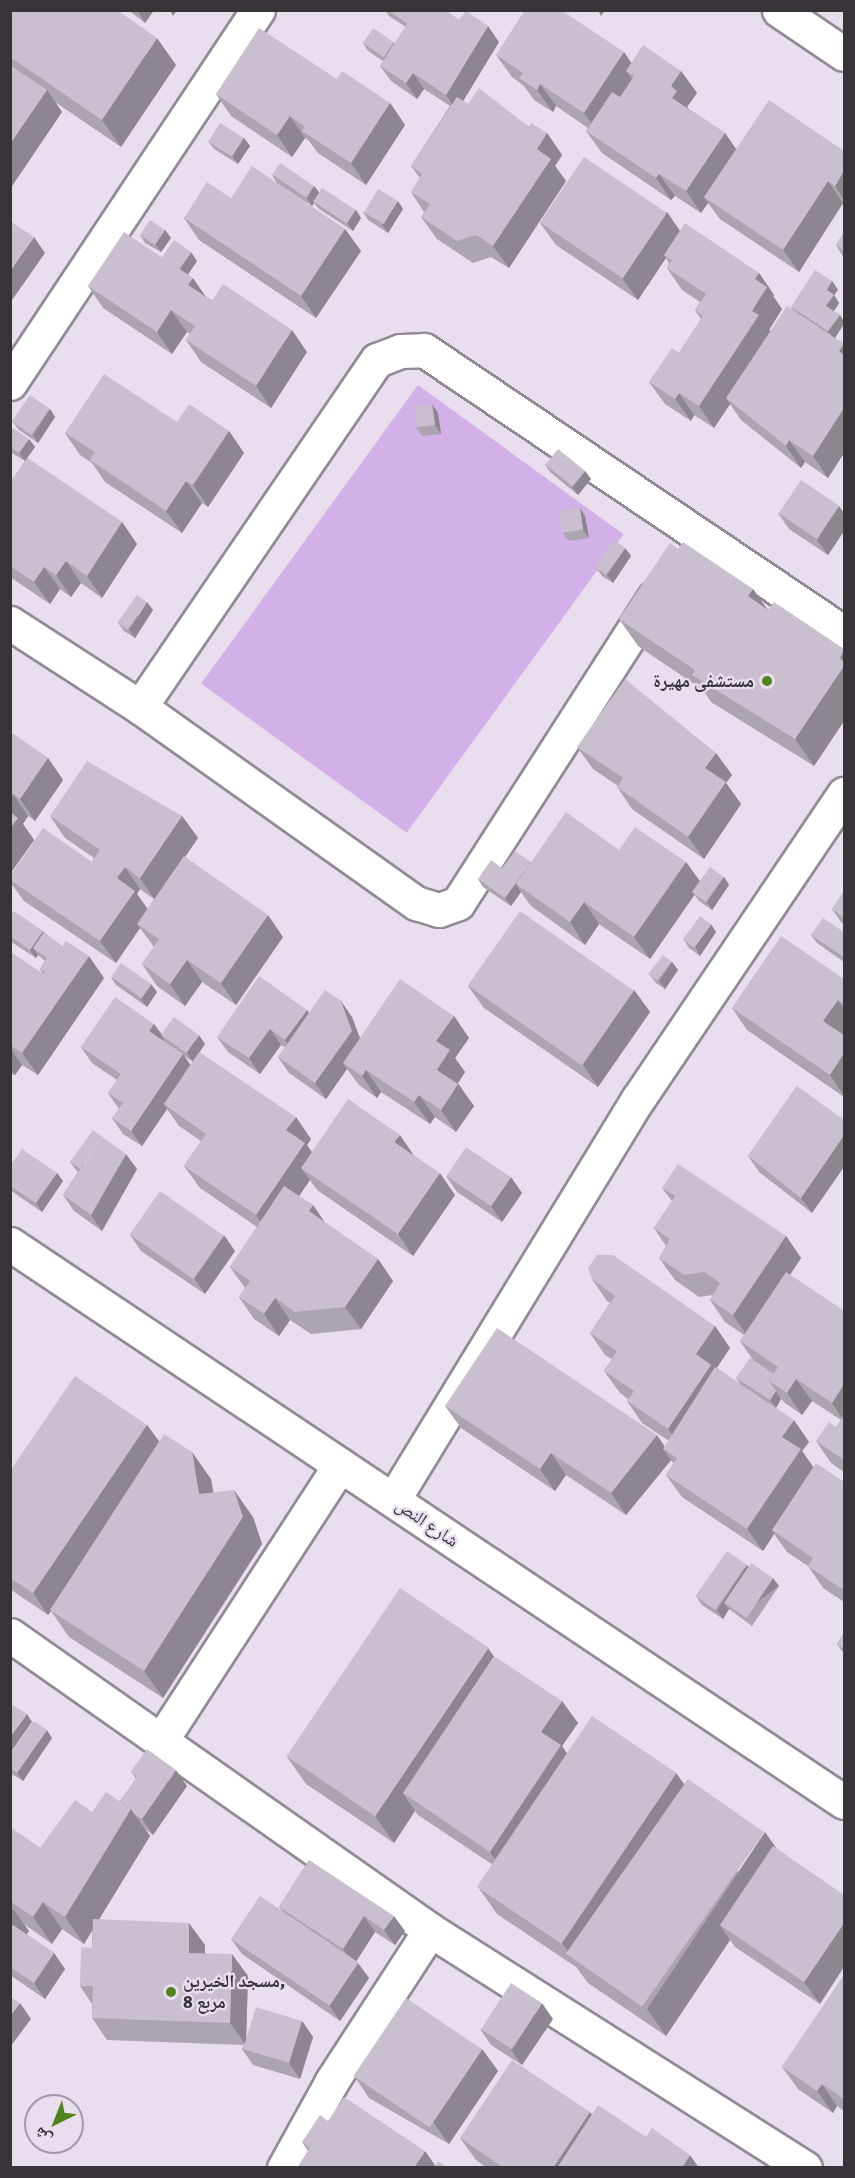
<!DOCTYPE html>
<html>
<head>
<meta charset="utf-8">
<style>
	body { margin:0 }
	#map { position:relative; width:855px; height:2178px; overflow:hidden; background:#e8deee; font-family:Signika,"Noto Naskh Arabic",sans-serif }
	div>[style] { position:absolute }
	.green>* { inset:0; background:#d4b0e8; transform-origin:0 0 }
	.roads { filter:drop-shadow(2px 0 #928997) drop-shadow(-2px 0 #928997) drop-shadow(0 2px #928997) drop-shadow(0 -2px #928997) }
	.minor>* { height:33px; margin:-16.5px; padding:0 16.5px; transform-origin:16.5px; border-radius:16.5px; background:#fff }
	.tertiary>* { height:33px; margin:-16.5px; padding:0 16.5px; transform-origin:16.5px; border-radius:16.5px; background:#fff }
	.wall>* { inset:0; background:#ada4b1 }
	.shaded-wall>* { inset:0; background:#8d8690; transform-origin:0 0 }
	.building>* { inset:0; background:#c9bfce; transform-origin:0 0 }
	.dots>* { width:16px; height:16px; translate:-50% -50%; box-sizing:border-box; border:3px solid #e8deee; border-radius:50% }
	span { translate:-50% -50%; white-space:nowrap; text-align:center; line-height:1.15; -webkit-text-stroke:4.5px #e8deee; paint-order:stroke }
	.poi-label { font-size:18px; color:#373339; font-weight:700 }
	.right { translate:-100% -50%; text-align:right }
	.left { translate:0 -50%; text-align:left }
	.street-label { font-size:18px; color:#373339 }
	.frame { position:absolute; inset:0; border:12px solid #373339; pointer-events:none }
	.north { position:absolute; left:24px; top:2094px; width:60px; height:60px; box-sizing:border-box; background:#e8deee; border:2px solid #a19aa6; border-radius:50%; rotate:223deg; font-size:16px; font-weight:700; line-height:24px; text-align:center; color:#373339 }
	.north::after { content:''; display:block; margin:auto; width:21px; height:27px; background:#50851e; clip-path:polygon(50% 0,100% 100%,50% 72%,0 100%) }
</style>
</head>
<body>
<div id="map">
	<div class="green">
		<i style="left:418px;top:385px;width:254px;height:369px;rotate:36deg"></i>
	</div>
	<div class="roads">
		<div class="minor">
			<i style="left:779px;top:10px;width:78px;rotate:34.1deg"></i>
			<i style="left:10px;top:383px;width:448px;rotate:-56.4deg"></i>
			<i style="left:10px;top:623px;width:155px;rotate:32.9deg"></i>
			<i style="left:140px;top:707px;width:339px;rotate:35.4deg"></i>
			<i style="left:416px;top:903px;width:24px;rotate:17deg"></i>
			<i style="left:439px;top:910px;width:20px;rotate:-20deg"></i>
			<i style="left:458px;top:903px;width:363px;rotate:-57.3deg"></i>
			<i style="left:140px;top:707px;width:420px;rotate:-55.7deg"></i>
			<i style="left:377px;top:360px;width:25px;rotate:-21deg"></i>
			<i style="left:400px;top:351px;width:24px;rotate:-2deg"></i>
			<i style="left:424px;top:350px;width:506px;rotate:33.97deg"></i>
			<i style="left:393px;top:1500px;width:470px;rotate:-58.6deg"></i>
			<i style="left:638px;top:1099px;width:368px;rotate:-56deg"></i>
			<i style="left:10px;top:1635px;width:513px;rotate:35.08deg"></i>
			<i style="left:430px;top:1930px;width:444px;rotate:32.4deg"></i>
			<i style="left:162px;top:1739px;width:327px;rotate:-57deg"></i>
			<i style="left:284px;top:2168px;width:99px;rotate:-61.1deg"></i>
			<i style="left:332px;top:2081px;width:180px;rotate:-57deg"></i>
		</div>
		<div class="tertiary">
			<i style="left:10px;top:1244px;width:1003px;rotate:33.79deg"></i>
		</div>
	</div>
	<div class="wall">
		<i style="clip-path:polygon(10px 10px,176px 65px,121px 147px,55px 102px,62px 112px,10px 189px)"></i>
		<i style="clip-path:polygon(128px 10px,154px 10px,145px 23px)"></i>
		<i style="clip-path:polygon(385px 10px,445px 10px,459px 20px,499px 42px,463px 101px,468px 104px,547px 133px,562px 155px,555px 166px,566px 181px,509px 268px,491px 257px,473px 263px,437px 239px,421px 217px,424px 212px,411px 192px,420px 178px,411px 166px,450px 106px,424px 89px,417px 99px,391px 81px,380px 66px,383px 61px,368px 51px,363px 43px,395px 43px,406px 27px,389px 16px)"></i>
		<i style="clip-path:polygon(624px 52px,631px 63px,681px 71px,697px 93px,687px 107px,689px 109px,725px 133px,736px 149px,844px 151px,844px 204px,843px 203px,799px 272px,720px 219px,708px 203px,701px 213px,675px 196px,671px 200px,602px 153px,586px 131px,588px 128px,556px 106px,553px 112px,534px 100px,524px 86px,512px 77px,496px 55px)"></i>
		<i style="clip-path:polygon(337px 79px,390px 103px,405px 125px,366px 185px,318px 153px,309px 141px,305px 138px,292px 157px,231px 116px,216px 94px)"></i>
		<i style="clip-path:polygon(244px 138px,250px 146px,238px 164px,214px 149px,208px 141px)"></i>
		<i style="clip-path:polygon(272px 175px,314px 186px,319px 192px,356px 210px,361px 218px,353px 231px,319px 209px,314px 203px,312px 206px,277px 183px)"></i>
		<i style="clip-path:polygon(231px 198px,345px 229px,361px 251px,316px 318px,199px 240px,184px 218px)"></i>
		<i style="clip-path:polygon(403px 209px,388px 233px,368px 220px,363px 212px)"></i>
		<i style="clip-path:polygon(667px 212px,680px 231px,759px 273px,774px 295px,773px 296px,782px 309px,769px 330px,770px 331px,793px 310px,791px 307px,832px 281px,838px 290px,834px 295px,839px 303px,834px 311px,840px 315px,844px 322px,844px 324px,835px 338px,844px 344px,844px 453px,828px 478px,805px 462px,801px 468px,741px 420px,730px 404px,714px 428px,694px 415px,691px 421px,665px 404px,649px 382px,679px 353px,701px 319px,695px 310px,700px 302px,682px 290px,667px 268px,669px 263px,666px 258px,638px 300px,556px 245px,540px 223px)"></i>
		<i style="clip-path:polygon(165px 230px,171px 238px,161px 252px,145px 243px,140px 235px)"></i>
		<i style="clip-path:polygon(844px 232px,844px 258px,836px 245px)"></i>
		<i style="clip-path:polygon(162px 258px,197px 261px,188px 274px,206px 297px,307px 352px,271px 408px,201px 362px,186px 340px,190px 334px,187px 332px,172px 354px,103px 308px,88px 286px)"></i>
		<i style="clip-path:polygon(50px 409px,55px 417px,38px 443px,19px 430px,13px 422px)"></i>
		<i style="clip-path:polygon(438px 413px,441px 434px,422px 436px,416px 428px)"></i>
		<i style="clip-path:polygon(177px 422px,229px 431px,244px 453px,208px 507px,202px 503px,182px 533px,105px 482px,92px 463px,80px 455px,65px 433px)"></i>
		<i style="clip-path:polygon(10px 433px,35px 447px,27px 458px,122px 522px,137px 544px,102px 598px,81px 583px,71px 597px,60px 589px,50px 604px,10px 577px,10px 483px,25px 461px,10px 452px)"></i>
		<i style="clip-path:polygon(545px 464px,585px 471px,591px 479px,578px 495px,550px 472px)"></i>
		<i style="clip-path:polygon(580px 508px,585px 516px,589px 538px,569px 541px,563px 533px)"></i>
		<i style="clip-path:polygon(778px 513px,844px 513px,844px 531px,828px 555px,789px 529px)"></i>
		<i style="clip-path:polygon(625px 548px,631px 556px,613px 583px,602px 576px,596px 568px)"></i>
		<i style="clip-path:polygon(678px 549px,753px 589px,767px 609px,844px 649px,844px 721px,814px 766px,711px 702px,703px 690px,638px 646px,619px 619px)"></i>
		<i style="clip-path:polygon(153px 610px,135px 638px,124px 631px,118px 623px)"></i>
		<i style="clip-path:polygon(10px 732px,48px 758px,63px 780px,35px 821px,28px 816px,23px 824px,34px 840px,10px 874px)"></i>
		<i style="clip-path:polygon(577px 747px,716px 753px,732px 775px,726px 783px,741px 804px,704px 859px,632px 809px,617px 787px,618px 786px,593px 769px)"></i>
		<i style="clip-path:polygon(evenodd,50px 816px,182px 816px,198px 838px,185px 857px,283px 937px,236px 1005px,202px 982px,185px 1006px,157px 986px,142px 964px,154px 947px,140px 928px,116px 963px,24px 901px,10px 882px,10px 876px,92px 862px,94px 858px,65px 838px,50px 816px,140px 889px,154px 899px,148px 909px,137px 894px,140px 889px)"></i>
		<i style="clip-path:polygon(619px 850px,686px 862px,700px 882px,724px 877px,729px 885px,712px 910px,699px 901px,694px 894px,650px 959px,599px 924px,585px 945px,531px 906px,521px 892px,511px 906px,483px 887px,478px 879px,502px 868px,531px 862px)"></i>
		<i style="clip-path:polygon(844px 891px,844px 926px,832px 909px)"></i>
		<i style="clip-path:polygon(10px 916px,44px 933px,104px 978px,38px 1075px,22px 1065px,15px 1075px,10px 1073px,10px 952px,43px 974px,40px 969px,45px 961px,38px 955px,36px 958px,10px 941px)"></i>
		<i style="clip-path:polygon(716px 932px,700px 956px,689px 948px,684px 940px)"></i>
		<i style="clip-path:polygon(844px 932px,844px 962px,817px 943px,811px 935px)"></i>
		<i style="clip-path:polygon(672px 962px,678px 970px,665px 989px,656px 983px,650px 975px)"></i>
		<i style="clip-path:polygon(111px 977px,157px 992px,147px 1007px,116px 985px)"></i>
		<i style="clip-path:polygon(844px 979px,844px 1097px,747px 1030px,732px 1008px)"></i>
		<i style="clip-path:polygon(468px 986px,634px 990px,650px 1012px,598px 1087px,484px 1008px)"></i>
		<i style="clip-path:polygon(309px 1013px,352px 1017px,360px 1039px,454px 1016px,469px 1038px,455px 1058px,465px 1072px,458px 1083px,474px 1106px,456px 1132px,435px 1117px,430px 1124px,381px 1092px,377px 1098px,359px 1085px,347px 1069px,326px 1099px,289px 1073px,278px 1057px,285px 1047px,281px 1045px,260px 1074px,228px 1052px,217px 1037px)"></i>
		<i style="clip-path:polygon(evenodd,154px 1024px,162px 1034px,205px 1044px,199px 1052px,311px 1139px,307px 1145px,312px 1152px,415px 1156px,455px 1195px,413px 1256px,317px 1190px,310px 1180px,299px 1196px,313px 1205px,325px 1223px,378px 1259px,393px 1281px,361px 1329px,311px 1334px,290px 1320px,279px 1336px,254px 1319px,239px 1297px,245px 1288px,230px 1267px,257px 1227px,200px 1188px,184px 1166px,201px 1141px,179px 1126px,167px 1109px,142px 1146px,123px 1134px,112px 1118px,119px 1109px,108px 1093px,117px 1080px,92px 1063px,81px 1047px,154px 1024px,183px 1055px,193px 1062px,190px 1065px,183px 1055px)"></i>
		<i style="clip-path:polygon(797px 1086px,812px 1213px,759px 1172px,748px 1156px)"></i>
		<i style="clip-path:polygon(70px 1162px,137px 1169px,102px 1231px,74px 1211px,63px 1195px,78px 1172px,76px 1170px)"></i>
		<i style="clip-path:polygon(10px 1166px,57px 1173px,63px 1181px,42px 1212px,10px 1190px)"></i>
		<i style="clip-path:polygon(446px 1176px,522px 1193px,502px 1222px,457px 1192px)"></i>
		<i style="clip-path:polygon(662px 1188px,786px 1236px,801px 1258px,790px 1275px,844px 1311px,844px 1472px,831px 1463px,816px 1441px,836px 1427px,841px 1420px,812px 1401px,802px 1415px,785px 1403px,781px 1399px,776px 1408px,809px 1442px,802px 1451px,813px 1467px,844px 1482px,844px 1602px,823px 1588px,808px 1566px,787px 1552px,774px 1534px,763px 1551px,682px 1497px,666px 1475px,674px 1464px,671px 1460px,626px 1515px,566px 1475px,555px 1491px,461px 1428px,445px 1406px,665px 1447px,669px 1441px,642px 1423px,627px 1401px,628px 1399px,620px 1393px,604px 1371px,612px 1359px,605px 1355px,590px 1333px,610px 1303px,607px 1301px,592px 1279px,715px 1326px,730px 1348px,717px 1368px,741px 1385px,736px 1378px,753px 1360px,740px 1341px,744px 1335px,725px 1322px,710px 1300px,713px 1295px,699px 1297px,675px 1280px,659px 1258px,666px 1246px,654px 1228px,672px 1201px)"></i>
		<i style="clip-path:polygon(130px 1235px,235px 1251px,205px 1294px,141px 1251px)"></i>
		<i style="clip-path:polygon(147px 1425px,159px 1441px,211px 1479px,213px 1492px,253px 1517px,262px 1544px,163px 1698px,69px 1637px,51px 1611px,48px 1615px,10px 1589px,10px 1471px)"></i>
		<i style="clip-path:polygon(748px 1566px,779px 1586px,752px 1626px,729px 1609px,723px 1619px,702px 1605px,696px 1596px)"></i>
		<i style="clip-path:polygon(844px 1633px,844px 1654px,837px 1644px)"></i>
		<i style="clip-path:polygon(494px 1657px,578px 1723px,562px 1746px,567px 1754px,676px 1773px,684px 1784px,820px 2004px,735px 1947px,730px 1940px,666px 2036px,588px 1983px,576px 1967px,497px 1914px,478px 1887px,493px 1865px,418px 1815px,415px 1811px,394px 1843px,306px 1784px,287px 1757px)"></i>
		<i style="clip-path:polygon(52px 1738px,23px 1781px,10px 1773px,10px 1753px)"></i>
		<i style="clip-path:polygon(131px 1771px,187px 1786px,153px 1835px,145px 1829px,150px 1836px,99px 1919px,205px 1945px,205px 1953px,248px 1976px,246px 2038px,302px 2021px,313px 2037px,300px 2079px,253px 2065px,242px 2049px,244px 2045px,107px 2040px,92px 2018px,92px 2004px,80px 1986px,92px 1948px,92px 1930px,84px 1944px,62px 1929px,52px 1944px,24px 1924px,29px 1931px,26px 1934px,54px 1953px,65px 1969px,45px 1999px,10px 1975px,10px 1827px,40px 1848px,92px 1812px,120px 1801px,136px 1779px)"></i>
		<i style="clip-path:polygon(309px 1860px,405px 1931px,395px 1945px,375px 1932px,356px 1961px,369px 1978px,340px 2021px,242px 1954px,231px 1939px,282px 1911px,279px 1907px)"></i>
		<i style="clip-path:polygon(844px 1975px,844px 2111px,837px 2106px,833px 2113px,798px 2089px,782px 2067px)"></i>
		<i style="clip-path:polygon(553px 2019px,522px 2065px,491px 2045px,480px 2029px)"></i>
		<i style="clip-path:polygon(482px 2049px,498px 2071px,449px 2144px,369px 2098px,354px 2076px)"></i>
		<i style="clip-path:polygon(590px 2112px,592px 2115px,646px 2137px,699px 2168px,487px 2168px,476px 2160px,460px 2138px)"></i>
		<i style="clip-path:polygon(328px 2121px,435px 2166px,448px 2168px,300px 2168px,299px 2165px,308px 2151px,302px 2142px)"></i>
	</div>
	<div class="shaded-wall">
		<i style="clip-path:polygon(137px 10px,154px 10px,145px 23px)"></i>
		<i style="clip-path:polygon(170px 10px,177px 10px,173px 16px)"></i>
		<i style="clip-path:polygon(598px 10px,605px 10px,601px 16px)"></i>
		<i style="clip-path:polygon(488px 26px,499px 42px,457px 111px,446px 95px)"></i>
		<i style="clip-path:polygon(157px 38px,176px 65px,121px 147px,102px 120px)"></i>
		<i style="clip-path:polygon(624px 52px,639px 74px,634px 76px,626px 71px,634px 82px,600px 135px,584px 113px)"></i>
		<i style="clip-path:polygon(681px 71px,697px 93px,687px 107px,692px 113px,672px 98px,671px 86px)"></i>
		<i style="clip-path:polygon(413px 73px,424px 89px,417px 99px,406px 83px)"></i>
		<i style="clip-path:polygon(540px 84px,556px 106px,553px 112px,537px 90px)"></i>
		<i style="clip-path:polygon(47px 90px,62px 112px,10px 189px,10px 144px)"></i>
		<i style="clip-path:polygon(390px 103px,405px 125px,366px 185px,351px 163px)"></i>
		<i style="clip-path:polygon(290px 116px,305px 138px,292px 157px,277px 135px)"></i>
		<i style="clip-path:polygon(547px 133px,562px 155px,555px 166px,566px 181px,509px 268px,493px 246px,537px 149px)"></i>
		<i style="clip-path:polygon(725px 133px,740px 155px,704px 197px,708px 203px,701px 213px,686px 191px)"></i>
		<i style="clip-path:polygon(244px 138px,250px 146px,238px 164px,232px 156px)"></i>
		<i style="clip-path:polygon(844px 171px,844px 200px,835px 186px)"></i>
		<i style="clip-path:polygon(659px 174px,675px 196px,671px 200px,656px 178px)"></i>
		<i style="clip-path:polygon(828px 181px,843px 203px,799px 272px,783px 250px)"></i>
		<i style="clip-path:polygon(314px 186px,320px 194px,313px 201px,314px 203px,312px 206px,307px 198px)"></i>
		<i style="clip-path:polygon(398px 201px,403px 209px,388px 233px,382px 225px)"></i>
		<i style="clip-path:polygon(356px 210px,361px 218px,353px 231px,347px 223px)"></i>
		<i style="clip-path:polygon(667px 212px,682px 234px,664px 255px,666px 258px,638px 300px,622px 278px)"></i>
		<i style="clip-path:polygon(345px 229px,361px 251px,316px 318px,301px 296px)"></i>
		<i style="clip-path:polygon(165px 230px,171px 238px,161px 252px,155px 244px)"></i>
		<i style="clip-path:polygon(34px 237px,45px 253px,10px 303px,10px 271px)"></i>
		<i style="clip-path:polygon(191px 252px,197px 261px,185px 279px,179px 271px)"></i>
		<i style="clip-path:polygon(759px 273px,774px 295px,773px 296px,782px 309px,769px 330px,774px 337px,726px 398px,730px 404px,714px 428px,699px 406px,752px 311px,755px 279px)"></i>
		<i style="clip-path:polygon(193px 278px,208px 300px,188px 285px)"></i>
		<i style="clip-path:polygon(832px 281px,838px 290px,834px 295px,839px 303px,832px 314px,826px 306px,827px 290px)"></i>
		<i style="clip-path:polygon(171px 310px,187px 332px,172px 354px,157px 332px)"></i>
		<i style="clip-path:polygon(840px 315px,844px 322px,844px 324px,834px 339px,828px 331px)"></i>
		<i style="clip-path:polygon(292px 330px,307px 352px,271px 408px,256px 386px)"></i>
		<i style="clip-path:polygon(844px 344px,844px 359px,839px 351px)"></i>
		<i style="clip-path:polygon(679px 393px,694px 415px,691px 421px,675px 399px)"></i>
		<i style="clip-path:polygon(432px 404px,438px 413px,441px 434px,435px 425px)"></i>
		<i style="clip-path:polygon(844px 408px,844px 453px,828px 478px,813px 456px)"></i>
		<i style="clip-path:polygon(50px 409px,55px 417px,38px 443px,33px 435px)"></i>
		<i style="clip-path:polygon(229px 431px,244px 453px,208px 507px,193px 485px)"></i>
		<i style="clip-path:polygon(29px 439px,35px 447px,25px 461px,19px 453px)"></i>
		<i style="clip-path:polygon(789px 440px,805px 462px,801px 468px,786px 446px)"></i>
		<i style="clip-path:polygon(585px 471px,591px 479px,578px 495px,572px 487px)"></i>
		<i style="clip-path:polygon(186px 481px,202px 503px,182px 533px,166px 511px)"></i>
		<i style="clip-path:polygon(839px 506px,844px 513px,844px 531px,828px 555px,817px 540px)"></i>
		<i style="clip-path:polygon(580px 508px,585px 516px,589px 538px,583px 530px)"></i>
		<i style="clip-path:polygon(122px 522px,137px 544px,102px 598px,87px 576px)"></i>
		<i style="clip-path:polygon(625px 548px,631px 556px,613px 583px,607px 575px)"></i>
		<i style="clip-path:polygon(66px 561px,81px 583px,71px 597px,56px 575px)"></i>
		<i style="clip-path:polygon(44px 567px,60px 589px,50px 604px,34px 582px)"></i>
		<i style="clip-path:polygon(753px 589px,772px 616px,748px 596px)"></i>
		<i style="clip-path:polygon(147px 602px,153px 610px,135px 638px,129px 630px)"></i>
		<i style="clip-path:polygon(844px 651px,844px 665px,840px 658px)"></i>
		<i style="clip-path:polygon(844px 666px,844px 721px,814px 766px,795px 739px)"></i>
		<i style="clip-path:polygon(716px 753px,732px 775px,726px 783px,741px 804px,704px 859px,688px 837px,705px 768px)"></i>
		<i style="clip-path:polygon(48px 758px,63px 780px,35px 821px,20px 799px)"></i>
		<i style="clip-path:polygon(13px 794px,28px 816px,23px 824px,34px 840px,10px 874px,10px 797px)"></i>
		<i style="clip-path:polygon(182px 816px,198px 838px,155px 900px,140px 878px)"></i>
		<i style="clip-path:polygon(686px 862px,702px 884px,650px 959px,634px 937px)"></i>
		<i style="clip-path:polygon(125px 867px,140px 889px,137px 894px,150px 913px,137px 924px,140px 928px,116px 963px,100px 941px,117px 878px)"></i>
		<i style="clip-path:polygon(724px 877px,729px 885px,712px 910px,707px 902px)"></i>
		<i style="clip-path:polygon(519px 879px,516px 884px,521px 892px,511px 906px,505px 898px)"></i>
		<i style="clip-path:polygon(584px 902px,599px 924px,585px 945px,570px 922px)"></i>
		<i style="clip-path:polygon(268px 915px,283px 937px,236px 1005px,221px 983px)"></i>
		<i style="clip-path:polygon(711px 924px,716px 932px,700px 956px,695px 947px)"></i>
		<i style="clip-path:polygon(43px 931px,49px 940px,33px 948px,38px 955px,36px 958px,30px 950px)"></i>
		<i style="clip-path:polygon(89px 956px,104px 978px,38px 1075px,22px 1053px)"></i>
		<i style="clip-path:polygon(187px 960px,202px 982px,185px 1006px,170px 984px)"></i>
		<i style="clip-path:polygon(672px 962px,678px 970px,665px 989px,659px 981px)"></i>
		<i style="clip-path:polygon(151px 984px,157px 992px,147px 1007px,141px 999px)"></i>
		<i style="clip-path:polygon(634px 990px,650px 1012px,598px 1087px,583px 1065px)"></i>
		<i style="clip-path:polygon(838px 1000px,844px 1009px,844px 1035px,839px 1043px,823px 1021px)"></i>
		<i style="clip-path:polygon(341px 1001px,352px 1017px,363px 1046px,343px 1063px,347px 1069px,326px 1099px,315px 1083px)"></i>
		<i style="clip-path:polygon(307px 1010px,318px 1026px,296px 1056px,285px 1040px)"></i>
		<i style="clip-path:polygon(454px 1016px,469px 1038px,455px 1058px,465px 1072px,452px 1092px,437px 1070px,436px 1041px)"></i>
		<i style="clip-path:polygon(154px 1024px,163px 1037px,161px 1035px,164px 1040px,159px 1047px,149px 1031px)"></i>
		<i style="clip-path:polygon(270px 1029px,281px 1045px,260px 1074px,249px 1058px)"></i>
		<i style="clip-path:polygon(199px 1035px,205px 1044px,193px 1062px,187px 1053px)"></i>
		<i style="clip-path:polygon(10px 1048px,22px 1065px,15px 1075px,10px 1069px)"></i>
		<i style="clip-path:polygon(844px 1053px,844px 1096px,830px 1075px)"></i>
		<i style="clip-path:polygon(183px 1054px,194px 1070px,164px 1104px,167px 1109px,142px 1146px,131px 1131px)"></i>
		<i style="clip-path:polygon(366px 1070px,381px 1092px,377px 1098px,362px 1076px)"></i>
		<i style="clip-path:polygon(458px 1084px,474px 1106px,456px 1132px,441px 1110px)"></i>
		<i style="clip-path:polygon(419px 1095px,435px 1117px,430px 1124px,414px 1102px)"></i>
		<i style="clip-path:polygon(296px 1117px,311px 1139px,307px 1145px,320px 1165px,301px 1168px,310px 1180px,271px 1237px,256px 1215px,286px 1130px)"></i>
		<i style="clip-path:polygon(400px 1135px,415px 1157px,394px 1142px)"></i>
		<i style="clip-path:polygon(844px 1135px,844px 1167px,812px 1213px,801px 1198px)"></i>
		<i style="clip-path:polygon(126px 1154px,137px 1169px,102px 1231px,91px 1215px)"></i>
		<i style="clip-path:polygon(57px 1173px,63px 1181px,42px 1212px,36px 1203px)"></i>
		<i style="clip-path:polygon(440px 1173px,455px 1195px,413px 1256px,398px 1234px)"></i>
		<i style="clip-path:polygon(511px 1177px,522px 1193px,502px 1222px,491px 1206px)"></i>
		<i style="clip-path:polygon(313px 1205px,328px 1227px,309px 1211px)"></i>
		<i style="clip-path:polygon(224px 1235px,235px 1251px,205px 1294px,194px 1278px)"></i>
		<i style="clip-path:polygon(786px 1236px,801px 1258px,748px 1337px,733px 1315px)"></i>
		<i style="clip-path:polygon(378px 1259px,393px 1281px,361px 1329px,345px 1307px)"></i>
		<i style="clip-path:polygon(275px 1298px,290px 1320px,279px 1336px,264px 1314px)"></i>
		<i style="clip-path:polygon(715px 1326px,730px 1348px,715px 1370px,684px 1451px,668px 1429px,696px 1354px)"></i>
		<i style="clip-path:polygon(796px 1379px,812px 1401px,802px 1415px,787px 1393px)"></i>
		<i style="clip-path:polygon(844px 1384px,844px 1421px,832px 1403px)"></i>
		<i style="clip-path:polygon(776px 1391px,781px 1399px,776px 1408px,770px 1400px)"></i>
		<i style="clip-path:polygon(794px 1420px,809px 1442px,802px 1451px,816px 1471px,772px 1530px,774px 1534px,763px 1551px,747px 1529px,782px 1437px)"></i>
		<i style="clip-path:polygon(147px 1425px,163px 1447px,50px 1610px,51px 1611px,48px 1615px,33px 1593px)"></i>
		<i style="clip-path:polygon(657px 1435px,669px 1453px,663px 1449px,671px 1460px,626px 1515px,611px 1493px)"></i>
		<i style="clip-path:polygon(192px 1452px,211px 1479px,218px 1521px,199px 1494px)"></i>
		<i style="clip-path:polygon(551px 1453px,566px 1475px,555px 1491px,540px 1469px)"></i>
		<i style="clip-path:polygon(234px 1490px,253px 1517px,262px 1544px,163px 1698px,144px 1671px)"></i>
		<i style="clip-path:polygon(747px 1565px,753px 1573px,724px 1603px,729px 1609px,723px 1619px,717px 1610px)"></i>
		<i style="left:773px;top:1578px;width:10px;height:48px;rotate:53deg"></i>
		<i style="clip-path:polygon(488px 1648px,507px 1675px,403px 1793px,415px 1811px,394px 1843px,375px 1816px)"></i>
		<i style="clip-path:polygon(562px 1701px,578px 1723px,562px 1746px,576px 1767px,505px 1874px,490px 1852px,541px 1732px)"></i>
		<i style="clip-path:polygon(27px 1714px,32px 1722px,10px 1753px,10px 1737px)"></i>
		<i style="clip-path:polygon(47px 1730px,52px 1738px,23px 1781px,17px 1773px)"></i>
		<i style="clip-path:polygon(176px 1770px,187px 1786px,153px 1835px,142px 1819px)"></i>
		<i style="clip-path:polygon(676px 1773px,695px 1800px,573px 1959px,562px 1943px)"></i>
		<i style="clip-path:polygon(131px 1809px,150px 1836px,84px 1944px,65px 1917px)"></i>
		<i style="clip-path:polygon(765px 1832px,784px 1859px,720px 1925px,730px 1940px,666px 2036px,647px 2009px)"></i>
		<i style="clip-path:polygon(43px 1902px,62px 1929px,52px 1944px,33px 1917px)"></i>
		<i style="clip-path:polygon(13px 1909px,29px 1931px,10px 1956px,10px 1912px)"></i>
		<i style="clip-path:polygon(364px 1916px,375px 1932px,354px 1965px,343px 1949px)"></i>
		<i style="clip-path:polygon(394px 1916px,405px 1931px,395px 1945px,384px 1930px)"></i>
		<i style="clip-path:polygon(189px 1923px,205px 1945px,204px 1975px,189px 1953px)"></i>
		<i style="clip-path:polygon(844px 1923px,844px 1967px,820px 2004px,804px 1982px)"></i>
		<i style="clip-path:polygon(54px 1953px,65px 1969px,45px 1999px,34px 1983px)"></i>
		<i style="clip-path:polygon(232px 1954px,248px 1976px,246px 2045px,230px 2023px)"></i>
		<i style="clip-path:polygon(358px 1963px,369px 1978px,340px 2021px,329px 2005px)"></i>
		<i style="clip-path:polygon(20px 2003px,31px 2019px,10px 2047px,10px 2016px)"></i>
		<i style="clip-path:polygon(542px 2003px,553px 2019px,522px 2065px,511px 2050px)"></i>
		<i style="clip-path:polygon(302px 2021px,313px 2037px,300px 2079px,289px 2063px)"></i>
		<i style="clip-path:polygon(482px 2049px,498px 2071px,449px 2144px,433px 2122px)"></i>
		<i style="clip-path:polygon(822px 2084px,837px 2106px,833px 2113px,817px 2091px)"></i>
		<i style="clip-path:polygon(590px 2112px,605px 2134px,583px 2168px,553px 2168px)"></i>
		<i style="clip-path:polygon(425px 2151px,437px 2168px,414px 2168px)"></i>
		<i style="clip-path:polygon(690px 2155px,699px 2168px,682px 2168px)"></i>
	</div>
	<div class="building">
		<i style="clip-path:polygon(10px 10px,117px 10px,157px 38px,102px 120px,10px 57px)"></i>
		<i style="clip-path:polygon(387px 10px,416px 10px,408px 24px)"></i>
		<i style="clip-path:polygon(416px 10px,445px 10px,459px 20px,466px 11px,488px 26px,446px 95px,413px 73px,406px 83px,380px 66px)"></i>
		<i style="clip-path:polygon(525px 10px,561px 10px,624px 52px,584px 113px,540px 84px,537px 90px,519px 78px,523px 73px,496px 55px)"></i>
		<i style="clip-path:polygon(259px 28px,337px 79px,342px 71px,390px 103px,351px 163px,302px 131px,305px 127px,290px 116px,277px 135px,216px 94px)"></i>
		<i style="left:373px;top:28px;width:25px;height:18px;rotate:34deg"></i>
		<i style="clip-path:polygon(643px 45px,681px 71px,671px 86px,677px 91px,672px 98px,725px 133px,686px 191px,659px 174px,656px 178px,586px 131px,612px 92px,620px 97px,634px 76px,626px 71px)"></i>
		<i style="clip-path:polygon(10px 65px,47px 90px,10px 144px)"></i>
		<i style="clip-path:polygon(479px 88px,529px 127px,531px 123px,547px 133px,537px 149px,551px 159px,493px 246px,476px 235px,457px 241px,421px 217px,430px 204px,411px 192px,422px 174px,411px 166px,457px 97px,468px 104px)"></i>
		<i style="clip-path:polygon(769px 100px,844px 151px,844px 171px,835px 186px,828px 181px,783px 250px,704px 197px)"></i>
		<i style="left:220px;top:123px;width:28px;height:22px;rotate:32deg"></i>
		<i style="left:584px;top:157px;width:100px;height:79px;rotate:34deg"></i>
		<i style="left:280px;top:163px;width:41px;height:14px;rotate:34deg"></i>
		<i style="clip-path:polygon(252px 166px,345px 229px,301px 296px,184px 218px,207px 182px,231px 198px)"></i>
		<i style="left:322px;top:188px;width:40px;height:16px;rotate:33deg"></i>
		<i style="left:378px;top:189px;width:23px;height:27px;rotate:31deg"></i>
		<i style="left:150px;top:220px;width:18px;height:18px;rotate:34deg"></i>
		<i style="clip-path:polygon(10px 221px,34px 237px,10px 271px)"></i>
		<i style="clip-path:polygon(685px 223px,759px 273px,755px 279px,767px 287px,752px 311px,759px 315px,699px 406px,679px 393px,675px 399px,649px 382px,672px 348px,679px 353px,703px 316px,695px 310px,706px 294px,667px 268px,672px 260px,664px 255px)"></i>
		<i style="clip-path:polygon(124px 232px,193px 278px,188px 285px,212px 301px,223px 284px,292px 330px,256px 386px,186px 340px,195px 326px,171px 310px,157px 332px,88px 286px)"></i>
		<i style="clip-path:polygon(844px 232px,844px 251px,836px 245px)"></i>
		<i style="left:174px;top:240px;width:21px;height:22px;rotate:35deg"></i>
		<i style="clip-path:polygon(815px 270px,832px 281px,827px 290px,834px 295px,826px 306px,840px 315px,828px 331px,791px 307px)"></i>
		<i style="clip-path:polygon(787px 306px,844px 344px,839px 351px,844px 355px,844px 408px,813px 456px,789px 440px,786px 446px,726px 398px)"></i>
		<i style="clip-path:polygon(104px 374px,177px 422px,189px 404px,229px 431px,193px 485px,186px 481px,166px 511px,90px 460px,95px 452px,65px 433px)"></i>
		<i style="left:30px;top:395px;width:24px;height:32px;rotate:35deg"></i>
		<i style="left:432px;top:404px;width:21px;height:18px;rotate:82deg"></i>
		<i style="clip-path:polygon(13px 428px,29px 439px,19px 453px,10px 447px,10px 433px)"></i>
		<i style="left:558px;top:449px;width:35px;height:20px;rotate:39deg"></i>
		<i style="clip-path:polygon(27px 458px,122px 522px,87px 576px,66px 561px,56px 575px,44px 567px,34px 582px,10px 566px,10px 483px)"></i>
		<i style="left:801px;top:480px;width:46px;height:40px;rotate:34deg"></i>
		<i style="left:580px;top:508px;width:22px;height:21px;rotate:82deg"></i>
		<i style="left:614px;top:540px;width:14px;height:33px;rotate:36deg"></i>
		<i style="clip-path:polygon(683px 542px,753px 589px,748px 596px,768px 610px,774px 602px,844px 649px,840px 658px,844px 662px,844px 666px,795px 739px,692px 675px,695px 670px,619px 619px,670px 543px,678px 549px)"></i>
		<i style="left:137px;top:595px;width:12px;height:34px;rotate:35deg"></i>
		<i style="clip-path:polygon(625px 679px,716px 753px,705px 768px,726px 782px,688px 837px,617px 787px,623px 778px,577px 747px)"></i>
		<i style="clip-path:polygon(10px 732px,48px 758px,20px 799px,13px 794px,10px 797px)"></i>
		<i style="clip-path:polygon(87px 761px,182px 816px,140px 878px,125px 867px,117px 878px,135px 891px,100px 941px,10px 880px,10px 876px,43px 828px,92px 862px,100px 850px,50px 816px)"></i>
		<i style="clip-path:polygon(10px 812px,18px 818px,10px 829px)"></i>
		<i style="clip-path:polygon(566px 812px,619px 850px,635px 827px,686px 862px,634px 937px,584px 902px,570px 922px,516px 884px)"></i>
		<i style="clip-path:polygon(515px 851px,531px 862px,505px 898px,478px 879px,491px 860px,502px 868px)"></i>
		<i style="clip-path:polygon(184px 856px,268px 915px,221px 983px,187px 960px,170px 984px,142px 964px,159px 939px,137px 924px)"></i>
		<i style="left:710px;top:867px;width:17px;height:31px;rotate:36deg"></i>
		<i style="clip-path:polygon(844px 891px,844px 918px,832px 909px)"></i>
		<i style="clip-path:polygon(14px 911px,43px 931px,30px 950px,10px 936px,10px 916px)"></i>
		<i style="left:520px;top:911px;width:139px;height:91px;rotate:35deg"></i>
		<i style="left:700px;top:916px;width:14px;height:29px;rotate:36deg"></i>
		<i style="clip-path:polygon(823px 918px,844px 932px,844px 957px,811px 935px)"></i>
		<i style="clip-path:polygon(44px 932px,62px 946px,45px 972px,40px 969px,47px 958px,33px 948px)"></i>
		<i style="clip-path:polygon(781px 936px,844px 979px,844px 1004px,838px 1000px,823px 1021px,844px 1035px,844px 1053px,830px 1075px,732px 1008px)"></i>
		<i style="clip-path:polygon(66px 941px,89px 956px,22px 1053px,10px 1045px,10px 952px,43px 974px)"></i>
		<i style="left:663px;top:955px;width:11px;height:24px;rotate:38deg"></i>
		<i style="left:121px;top:963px;width:37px;height:17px;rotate:35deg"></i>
		<i style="clip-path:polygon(259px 976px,307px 1010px,285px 1040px,270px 1029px,249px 1058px,217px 1037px)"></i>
		<i style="clip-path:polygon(400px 979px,454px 1016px,436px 1041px,450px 1050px,437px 1070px,458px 1084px,441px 1110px,419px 1095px,414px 1102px,366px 1070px,362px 1076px,343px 1063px)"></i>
		<i style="clip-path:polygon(325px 990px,341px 1001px,352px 1031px,315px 1083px,278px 1057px)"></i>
		<i style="clip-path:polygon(115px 997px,154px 1024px,149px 1031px,183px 1054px,131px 1131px,112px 1118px,123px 1103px,108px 1093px,121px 1074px,81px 1047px)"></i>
		<i style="left:174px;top:1017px;width:31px;height:22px;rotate:36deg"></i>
		<i style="clip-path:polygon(199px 1052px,296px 1117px,286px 1130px,305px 1143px,256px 1215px,184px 1166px,206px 1134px,164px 1104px)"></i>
		<i style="clip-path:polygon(797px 1086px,844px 1120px,844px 1135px,801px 1198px,748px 1156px)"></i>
		<i style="clip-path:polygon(348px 1099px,400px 1135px,394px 1142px,440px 1173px,398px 1234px,301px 1168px)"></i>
		<i style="clip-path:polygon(93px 1130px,105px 1139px,102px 1137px,80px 1169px,70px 1162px)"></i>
		<i style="clip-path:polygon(102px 1137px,126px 1154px,91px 1215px,63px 1195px)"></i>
		<i style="left:466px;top:1147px;width:54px;height:35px;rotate:34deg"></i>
		<i style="clip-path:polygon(22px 1149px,57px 1173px,36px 1203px,10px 1186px,10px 1166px)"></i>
		<i style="clip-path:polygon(678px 1164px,786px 1236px,733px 1315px,710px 1300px,720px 1283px,704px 1272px,684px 1275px,659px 1258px,670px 1239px,654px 1228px,675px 1196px,662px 1188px)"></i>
		<i style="clip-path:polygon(284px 1186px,313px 1205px,309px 1211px,378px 1259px,345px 1307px,295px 1312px,275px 1298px,264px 1314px,239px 1297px,250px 1281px,230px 1267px)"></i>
		<i style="left:160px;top:1191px;width:78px;height:53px;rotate:35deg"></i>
		<i style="clip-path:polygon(597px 1255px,613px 1255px,715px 1326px,696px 1354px,711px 1365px,668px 1429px,627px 1401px,634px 1391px,604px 1371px,617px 1351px,590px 1333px,615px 1296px,592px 1279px,588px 1268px)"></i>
		<i style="clip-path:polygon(786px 1272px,844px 1311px,844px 1384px,832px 1403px,796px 1379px,787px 1393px,769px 1381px,778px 1367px,740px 1341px)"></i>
		<i style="clip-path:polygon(497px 1328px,657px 1435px,611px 1493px,551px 1453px,540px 1469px,445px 1406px)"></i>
		<i style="clip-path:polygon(750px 1358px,774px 1374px,769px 1381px,776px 1391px,770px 1400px,736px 1378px)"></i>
		<i style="clip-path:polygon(715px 1367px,794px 1420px,782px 1437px,801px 1449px,747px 1529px,666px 1475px,677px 1458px,663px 1449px)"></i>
		<i style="clip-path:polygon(75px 1376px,147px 1425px,33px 1593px,10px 1578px,10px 1471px)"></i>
		<i style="clip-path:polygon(844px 1415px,844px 1460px,816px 1441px,829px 1422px,836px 1427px)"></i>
		<i style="clip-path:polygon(164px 1434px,192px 1452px,199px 1494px,234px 1490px,243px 1517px,144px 1671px,50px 1610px)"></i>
		<i style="clip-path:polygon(816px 1463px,844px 1482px,844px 1585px,842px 1589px,808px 1566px,813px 1558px,772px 1530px)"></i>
		<i style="left:727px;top:1551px;width:24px;height:55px;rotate:35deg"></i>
		<i style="left:751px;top:1563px;width:27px;height:48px;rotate:34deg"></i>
		<i style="left:400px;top:1588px;width:107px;height:203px;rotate:34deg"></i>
		<i style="clip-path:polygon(844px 1633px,844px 1649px,837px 1644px)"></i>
		<i style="clip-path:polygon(494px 1656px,562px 1701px,541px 1732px,561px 1745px,490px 1852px,403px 1793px)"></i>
		<i style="clip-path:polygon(13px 1705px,27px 1714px,10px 1737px,10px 1708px)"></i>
		<i style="left:592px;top:1716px;width:102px;height:206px;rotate:34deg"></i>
		<i style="clip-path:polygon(34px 1721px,47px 1730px,17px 1773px,10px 1768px,10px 1753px)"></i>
		<i style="clip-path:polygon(147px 1749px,176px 1770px,142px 1819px,134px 1814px,131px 1809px,120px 1801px,137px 1777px,131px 1771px)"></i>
		<i style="left:688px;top:1779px;width:93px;height:213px;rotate:35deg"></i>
		<i style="clip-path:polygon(106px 1792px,131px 1809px,65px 1917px,43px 1902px,33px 1917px,10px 1901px,10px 1827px,40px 1848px,75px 1800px,92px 1812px)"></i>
		<i style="clip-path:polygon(773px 1846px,844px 1895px,844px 1923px,804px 1982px,720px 1925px)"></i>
		<i style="clip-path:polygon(309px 1860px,394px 1916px,384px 1930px,364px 1916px,343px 1949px,279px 1907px)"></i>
		<i style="left:260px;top:1896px;width:119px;height:52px;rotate:34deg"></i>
		<i style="clip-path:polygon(93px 1919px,189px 1923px,189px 1953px,232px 1954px,230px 2023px,92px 2018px,93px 1986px,80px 1986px,81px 1947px,92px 1948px)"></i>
		<i style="clip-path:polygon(13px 1925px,54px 1953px,34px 1983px,10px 1967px,10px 1929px)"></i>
		<i style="clip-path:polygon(844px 1975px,844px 2099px,822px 2084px,817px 2091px,782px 2067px)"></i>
		<i style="left:511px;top:1983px;width:37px;height:55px;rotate:33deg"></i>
		<i style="clip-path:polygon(10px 1997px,20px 2003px,10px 2016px)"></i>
		<i style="left:406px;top:1998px;width:92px;height:94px;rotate:34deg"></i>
		<i style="left:256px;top:2007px;width:48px;height:44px;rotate:17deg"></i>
		<i style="clip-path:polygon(512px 2060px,590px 2112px,553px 2168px,504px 2168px,460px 2138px)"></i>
		<i style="clip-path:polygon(344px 2097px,425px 2151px,414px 2168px,302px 2168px,299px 2165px,310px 2148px,302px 2142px,320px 2115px,328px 2121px)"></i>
		<i style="clip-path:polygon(598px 2105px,646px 2137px,652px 2128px,690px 2155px,682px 2168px,557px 2168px)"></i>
		<i style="clip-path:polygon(438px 2161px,448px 2168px,434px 2168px)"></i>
	</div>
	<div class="dots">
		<i style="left:767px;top:681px;background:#50851e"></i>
		<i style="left:171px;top:1992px;background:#50851e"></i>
	</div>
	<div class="poi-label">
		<span class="right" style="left:754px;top:681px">مستشفى مهيرة</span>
		<span class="left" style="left:183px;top:1992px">مسجد الخيرين,<br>مربع 8</span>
	</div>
	<div class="street-label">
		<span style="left:427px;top:1523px;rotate:34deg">شارع النص</span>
	</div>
	<div class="frame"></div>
	<div class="north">ش</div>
</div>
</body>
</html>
